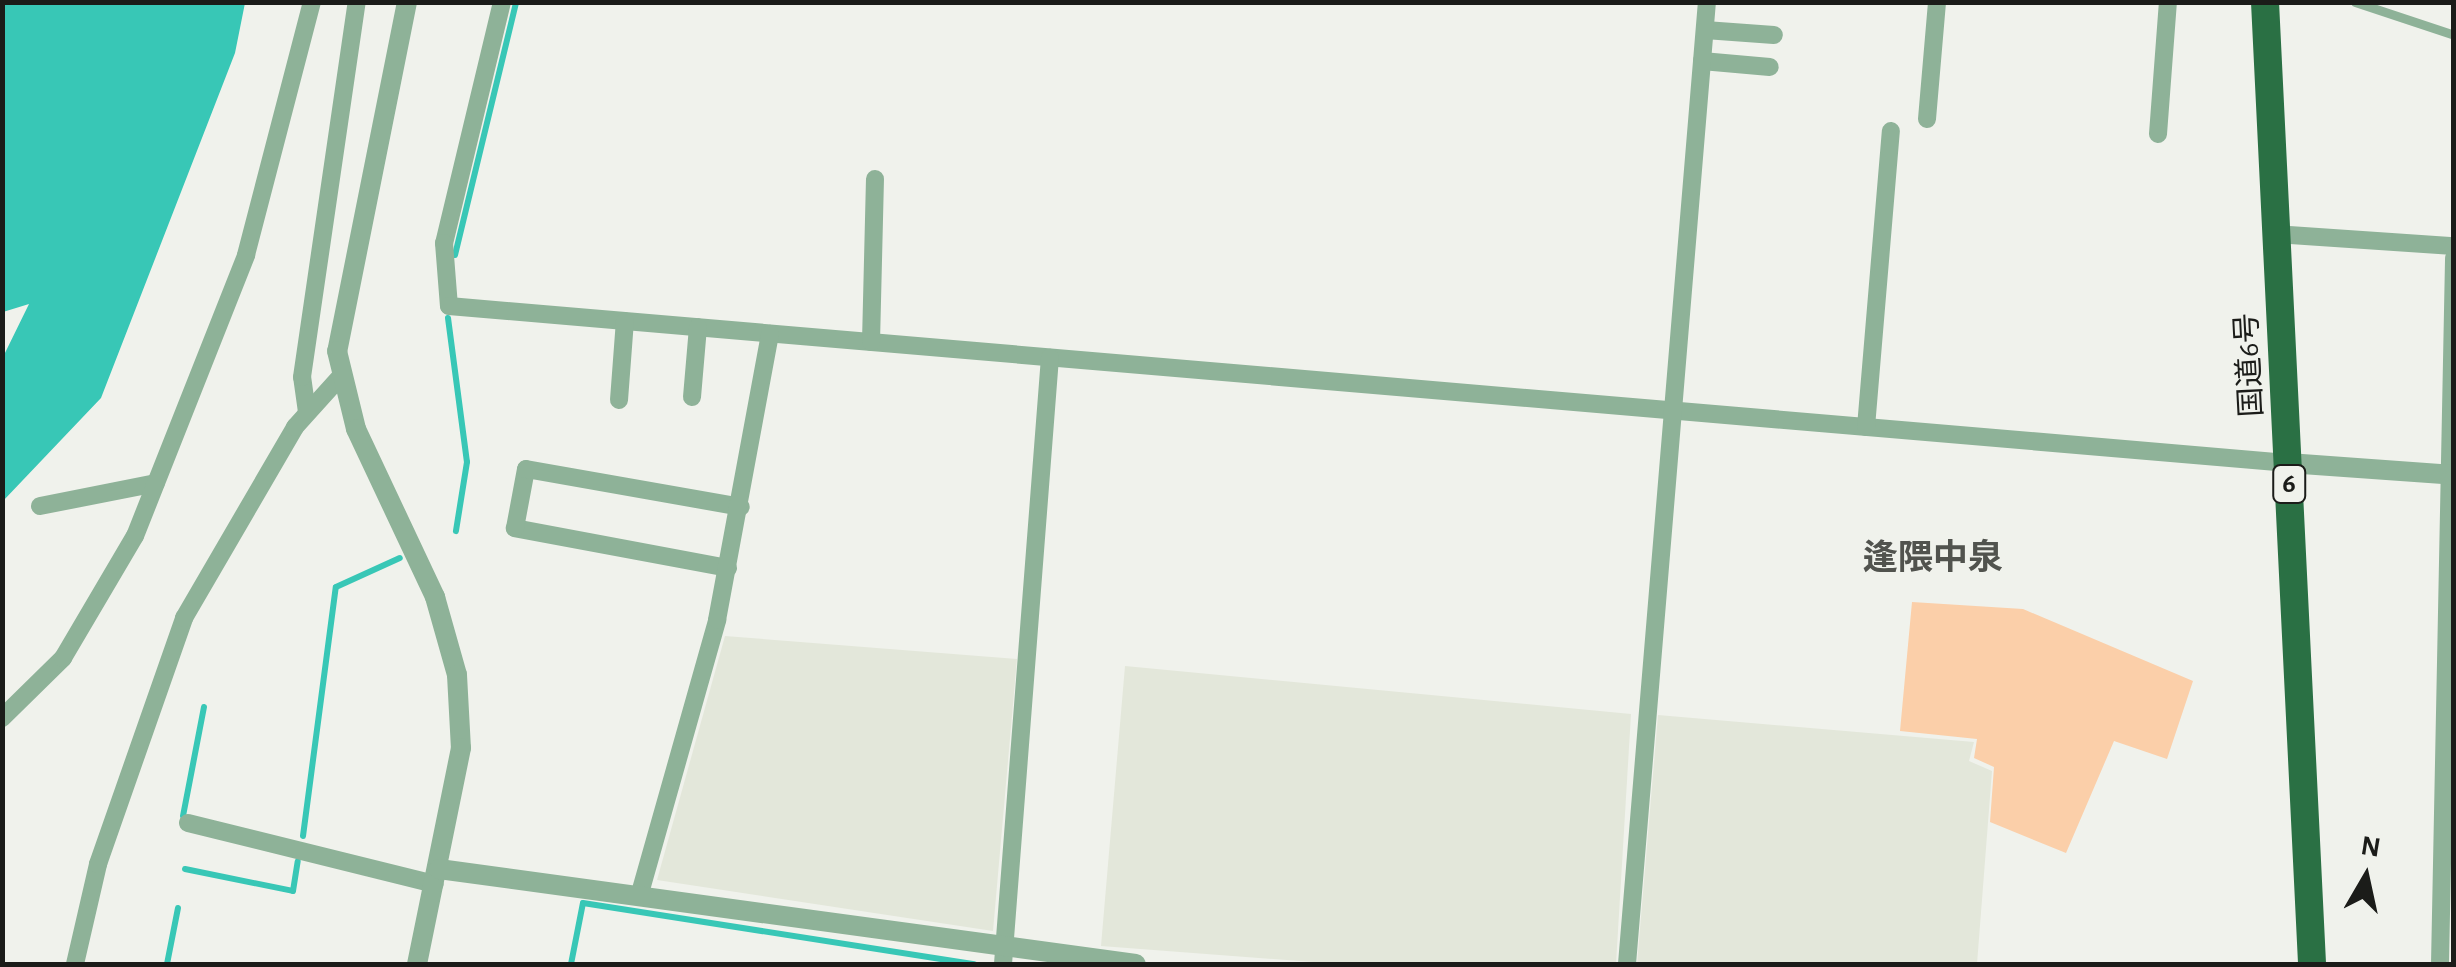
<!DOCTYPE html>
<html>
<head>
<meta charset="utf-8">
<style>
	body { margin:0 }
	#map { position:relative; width:2456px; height:967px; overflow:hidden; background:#f0f2ec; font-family:"Alegreya Sans","Noto Sans JP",sans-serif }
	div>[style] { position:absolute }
	.built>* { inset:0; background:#e3e7da }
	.green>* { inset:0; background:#fbcfa9 }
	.water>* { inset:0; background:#38c7b6 }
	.stream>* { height:6px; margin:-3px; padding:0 3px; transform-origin:3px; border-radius:3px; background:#38c7b6 }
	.service>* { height:9px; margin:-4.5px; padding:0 4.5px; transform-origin:4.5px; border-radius:4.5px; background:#8eb298 }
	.minor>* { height:18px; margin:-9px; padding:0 9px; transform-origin:9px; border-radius:9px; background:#8eb298 }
	.tertiary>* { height:20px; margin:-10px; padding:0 10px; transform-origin:10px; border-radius:10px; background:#8eb298 }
	.trunk>* { height:28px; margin:-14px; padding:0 14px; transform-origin:14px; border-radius:14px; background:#2a7044 }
	span { translate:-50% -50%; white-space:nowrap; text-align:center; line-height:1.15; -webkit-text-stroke:8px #f0f2ec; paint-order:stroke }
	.shield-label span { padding:2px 8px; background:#f0f2ec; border:2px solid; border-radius:8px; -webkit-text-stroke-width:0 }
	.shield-label { font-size:28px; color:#1b1c19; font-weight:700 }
	.street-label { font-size:30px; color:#1b1c19 }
	.quarter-label { font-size:35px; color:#51534e; font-weight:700 }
	.frame { position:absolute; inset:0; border:5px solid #1b1c19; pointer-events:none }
	.north { position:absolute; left:2316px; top:827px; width:100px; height:100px; -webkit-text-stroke:8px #f0f2ec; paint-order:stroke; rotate:9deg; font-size:28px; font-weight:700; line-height:40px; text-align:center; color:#1b1c19 }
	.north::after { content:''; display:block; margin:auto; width:35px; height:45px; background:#1b1c19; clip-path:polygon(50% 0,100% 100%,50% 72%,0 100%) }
</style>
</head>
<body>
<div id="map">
	<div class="built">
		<i style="clip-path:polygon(725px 636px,1017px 659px,993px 931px,657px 880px)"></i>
		<i style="clip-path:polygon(1125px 666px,1631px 714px,1616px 964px,1340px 964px,1101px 946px)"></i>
		<i style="clip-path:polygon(1658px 715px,1974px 742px,1969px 761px,1992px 771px,1977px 964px,1637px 964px)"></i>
	</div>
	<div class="green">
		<i style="clip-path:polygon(1912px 602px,2023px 609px,2193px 681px,2167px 759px,2114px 741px,2066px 853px,1990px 822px,1994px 767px,1974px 758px,1977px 739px,1900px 731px)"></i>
	</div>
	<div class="water">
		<i style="clip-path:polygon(3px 2px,245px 3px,235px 53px,101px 398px,3px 501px,3px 357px,29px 304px,3px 312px)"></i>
	</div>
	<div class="stream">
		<i style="left:455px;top:255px;width:260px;rotate:-76.4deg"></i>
		<i style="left:448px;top:318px;width:145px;rotate:82.5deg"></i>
		<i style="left:467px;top:462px;width:70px;rotate:99.1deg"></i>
		<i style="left:183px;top:816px;width:111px;rotate:-79.1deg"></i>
		<i style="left:303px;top:836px;width:251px;rotate:-82.5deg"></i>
		<i style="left:336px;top:587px;width:70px;rotate:-24.4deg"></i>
		<i style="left:185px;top:869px;width:110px;rotate:11.5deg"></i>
		<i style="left:293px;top:891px;width:30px;rotate:-81deg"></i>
		<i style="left:167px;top:964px;width:57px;rotate:-78.9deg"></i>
		<i style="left:571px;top:964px;width:62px;rotate:-78.9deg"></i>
		<i style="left:583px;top:903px;width:396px;rotate:8.9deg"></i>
	</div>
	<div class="service">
		<i style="left:2355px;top:2px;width:104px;rotate:18.4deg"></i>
	</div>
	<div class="minor">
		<i style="left:502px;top:2px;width:248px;rotate:103.5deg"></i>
		<i style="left:444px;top:243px;width:63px;rotate:85.5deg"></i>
		<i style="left:449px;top:306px;width:1846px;rotate:4.88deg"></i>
		<i style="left:1705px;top:30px;width:69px;rotate:4.1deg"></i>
		<i style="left:1702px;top:61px;width:68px;rotate:5deg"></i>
		<i style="left:1927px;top:119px;width:117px;rotate:-85.1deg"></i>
		<i style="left:2158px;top:134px;width:132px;rotate:-85.7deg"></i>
		<i style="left:2276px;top:234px;width:178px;rotate:3.9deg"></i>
		<i style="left:871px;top:342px;width:163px;rotate:-88.6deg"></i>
		<i style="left:692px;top:397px;width:70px;rotate:-85.1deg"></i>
		<i style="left:619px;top:400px;width:79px;rotate:-85.7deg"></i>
		<i style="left:307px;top:412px;width:35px;rotate:-98deg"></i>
		<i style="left:302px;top:377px;width:379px;rotate:-81.7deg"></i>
		<i style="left:1866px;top:427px;width:297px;rotate:-85.2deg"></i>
		<i style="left:40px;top:506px;width:118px;rotate:-11.2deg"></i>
		<i style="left:728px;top:568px;width:217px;rotate:-169.4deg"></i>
		<i style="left:515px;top:528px;width:60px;rotate:-79.4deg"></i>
		<i style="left:526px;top:469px;width:218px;rotate:10deg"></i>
		<i style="left:2px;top:718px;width:86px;rotate:-44.5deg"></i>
		<i style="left:63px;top:658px;width:142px;rotate:-59.5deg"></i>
		<i style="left:135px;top:536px;width:302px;rotate:-68.4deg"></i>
		<i style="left:246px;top:255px;width:261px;rotate:-75.4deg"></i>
		<i style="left:188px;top:823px;width:254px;rotate:13.9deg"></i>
		<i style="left:640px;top:893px;width:284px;rotate:-74.2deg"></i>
		<i style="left:717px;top:620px;width:291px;rotate:-79.5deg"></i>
		<i style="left:75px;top:964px;width:103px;rotate:-77deg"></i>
		<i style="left:98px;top:864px;width:261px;rotate:-70.7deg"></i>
		<i style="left:184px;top:618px;width:221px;rotate:-59.8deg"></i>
		<i style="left:295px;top:427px;width:67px;rotate:-48deg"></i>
		<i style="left:1003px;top:964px;width:608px;rotate:-85.57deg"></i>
		<i style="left:1627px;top:964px;width:965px;rotate:-85.25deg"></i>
		<i style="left:2440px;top:964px;width:706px;rotate:-88.86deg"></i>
	</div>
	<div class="tertiary">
		<i style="left:407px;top:2px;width:356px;rotate:101.3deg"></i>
		<i style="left:337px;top:351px;width:80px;rotate:76.3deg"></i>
		<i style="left:356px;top:429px;width:186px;rotate:64.8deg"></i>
		<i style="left:435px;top:597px;width:81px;rotate:74.2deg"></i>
		<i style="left:457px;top:675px;width:73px;rotate:86.9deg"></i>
		<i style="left:461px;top:748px;width:220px;rotate:101.5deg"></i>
		<i style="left:2288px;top:463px;width:166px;rotate:4.1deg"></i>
		<i style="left:439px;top:869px;width:703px;rotate:7.76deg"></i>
	</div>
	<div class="trunk">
		<i style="left:2265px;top:2px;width:963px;rotate:87.2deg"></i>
	</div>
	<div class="shield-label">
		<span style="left:2289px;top:484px">6</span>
	</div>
	<div class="street-label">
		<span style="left:2250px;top:365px;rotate:-93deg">国道6号</span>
	</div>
	<div class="quarter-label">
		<span style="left:1933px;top:559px">逢隈中泉</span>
	</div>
	<div class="frame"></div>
	<div class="north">N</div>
</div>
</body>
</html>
